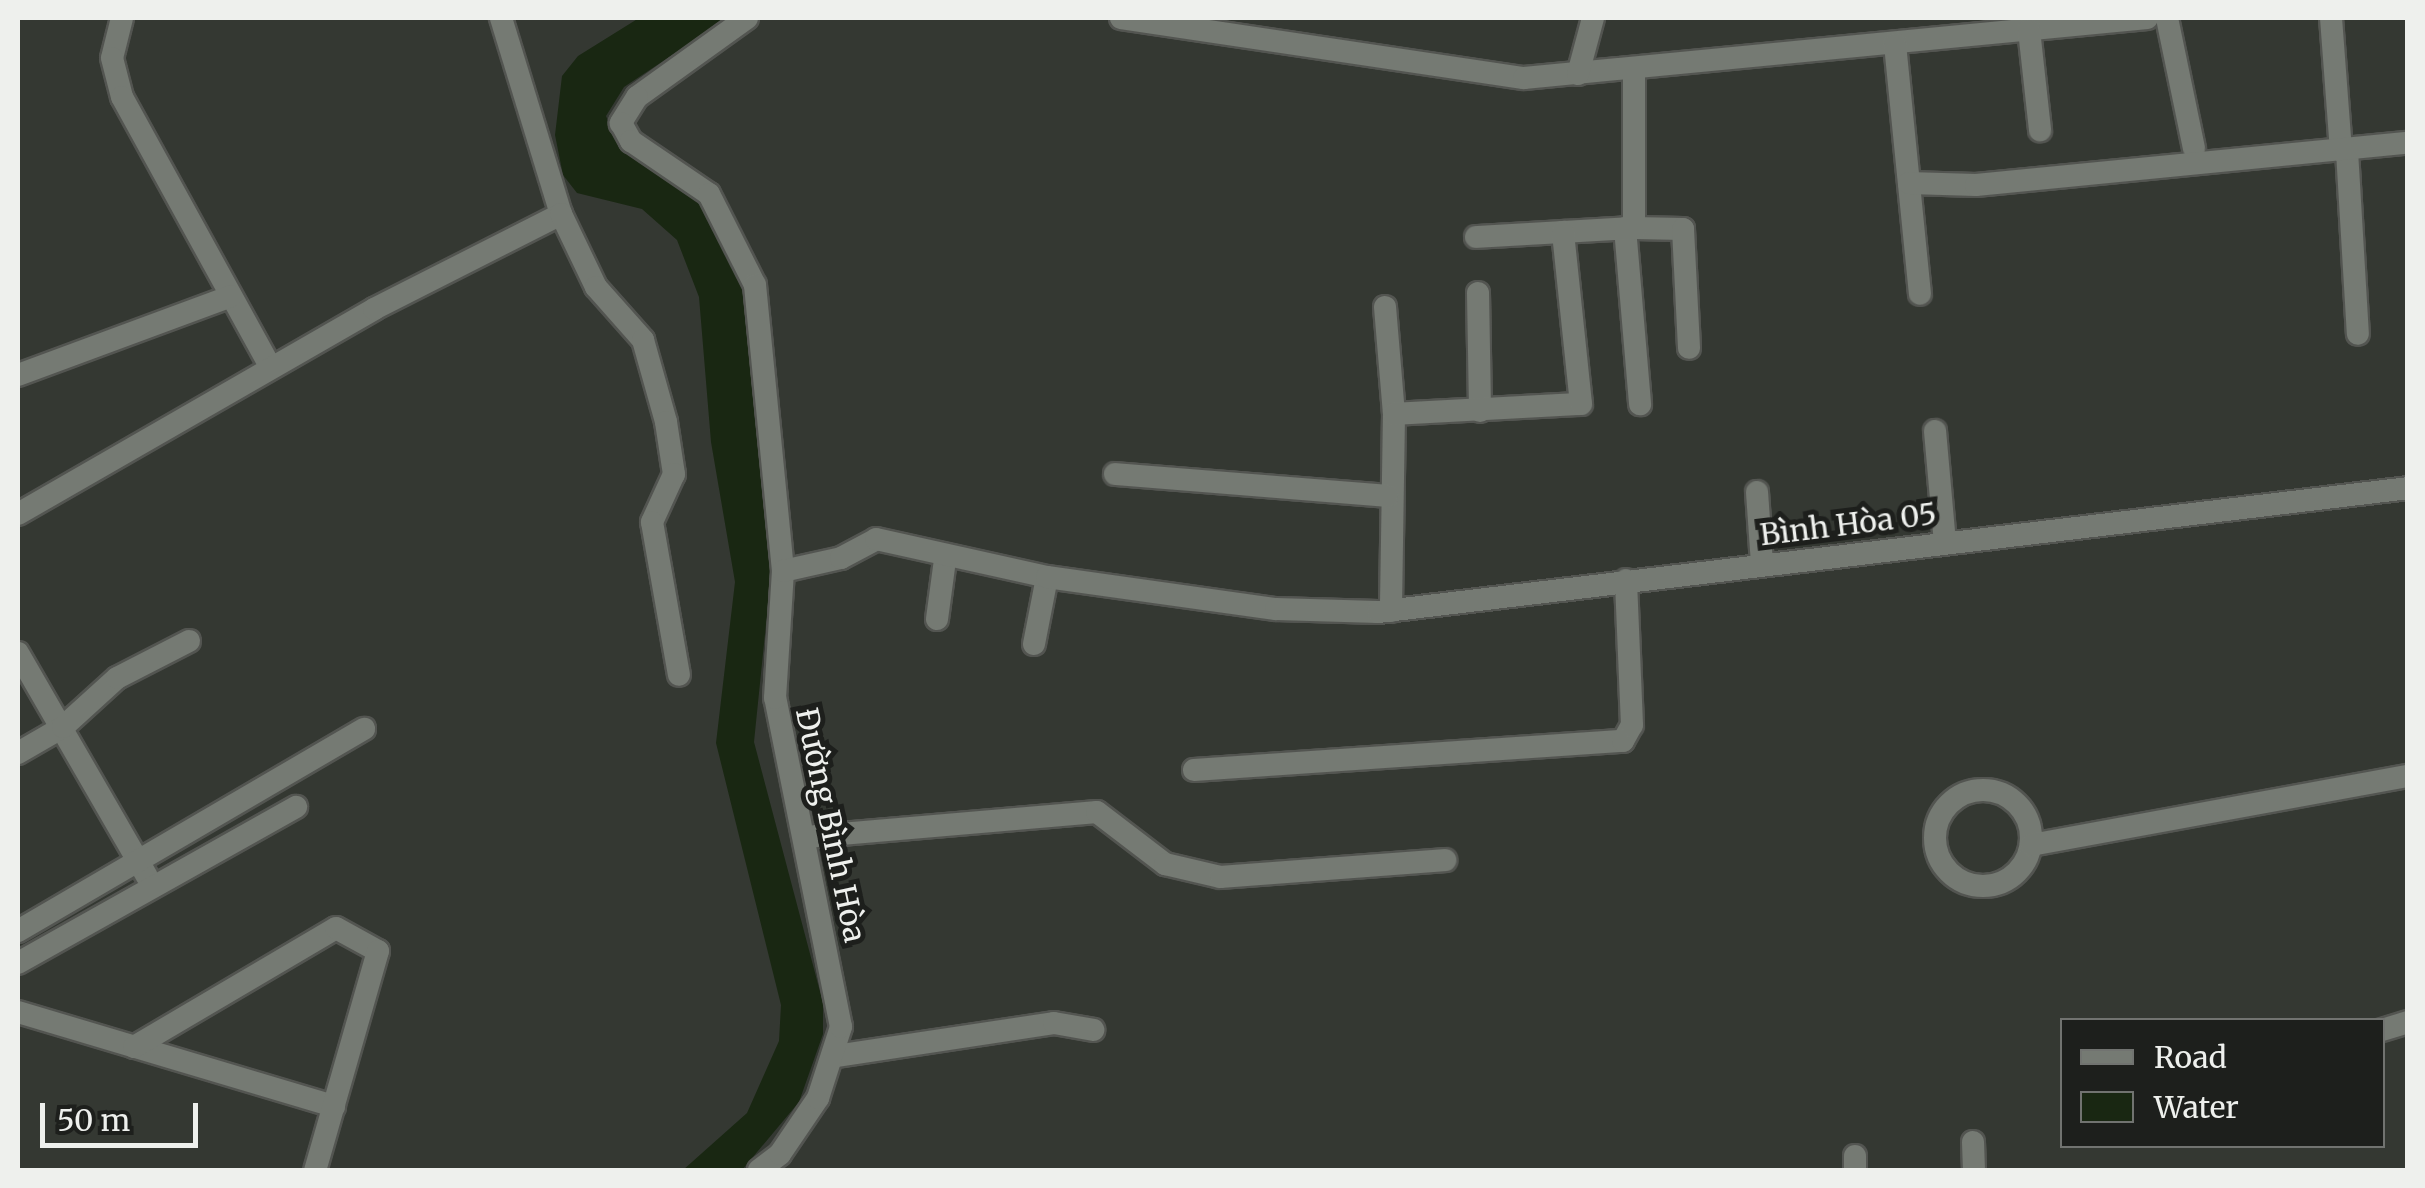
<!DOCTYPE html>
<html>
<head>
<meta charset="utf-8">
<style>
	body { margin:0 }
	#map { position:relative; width:2425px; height:1188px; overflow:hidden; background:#343832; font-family:Merriweather,serif }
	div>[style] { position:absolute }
	.water>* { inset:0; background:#192712 }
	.roads { filter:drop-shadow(2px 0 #535551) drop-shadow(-2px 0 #535551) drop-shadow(0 2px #535551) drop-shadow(0 -2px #535551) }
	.minor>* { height:22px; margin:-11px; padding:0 11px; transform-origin:11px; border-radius:11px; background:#757a73 }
	.minor>.ring { margin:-11px; padding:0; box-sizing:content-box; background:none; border:22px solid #757a73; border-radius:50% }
	span { translate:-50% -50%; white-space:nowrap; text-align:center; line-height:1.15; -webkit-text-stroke:10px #1d1f1c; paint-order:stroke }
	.street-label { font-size:30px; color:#eef0ed }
	.frame { position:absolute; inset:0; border:20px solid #eef0ed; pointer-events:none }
	.legend { position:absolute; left:2060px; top:1018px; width:325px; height:130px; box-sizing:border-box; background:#1d1f1c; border:2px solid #717370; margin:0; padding:12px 18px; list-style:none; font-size:30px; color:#eef0ed }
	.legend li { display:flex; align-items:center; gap:20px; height:50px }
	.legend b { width:50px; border:2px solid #717370 }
	.scale { position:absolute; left:40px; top:1103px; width:158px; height:45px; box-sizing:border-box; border:5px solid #eef0ed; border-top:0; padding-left:12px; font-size:30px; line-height:35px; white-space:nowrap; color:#eef0ed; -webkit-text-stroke:8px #1d1f1c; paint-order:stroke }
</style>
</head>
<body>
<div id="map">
	<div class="water">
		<i style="clip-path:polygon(639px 18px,728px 18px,624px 87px,606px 116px,619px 148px,692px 191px,747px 288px,771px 575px,754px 742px,823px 1003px,823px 1034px,799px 1102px,742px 1170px,683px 1170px,747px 1113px,779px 1041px,781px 1005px,716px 743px,735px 582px,711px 442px,699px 297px,677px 240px,642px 209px,577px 193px,563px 175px,555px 135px,562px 76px,578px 56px)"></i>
	</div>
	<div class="roads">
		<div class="minor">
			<i style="left:122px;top:18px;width:41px;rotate:104deg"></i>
			<i style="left:112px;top:58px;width:40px;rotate:75.6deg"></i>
			<i style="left:122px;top:97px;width:309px;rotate:61.2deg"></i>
			<i style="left:501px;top:18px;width:205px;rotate:73deg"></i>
			<i style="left:747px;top:18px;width:135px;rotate:144.3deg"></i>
			<i style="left:637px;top:97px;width:31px;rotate:122deg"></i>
			<i style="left:621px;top:123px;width:21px;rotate:61deg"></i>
			<i style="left:631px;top:141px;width:94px;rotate:34.2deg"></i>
			<i style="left:709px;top:194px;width:102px;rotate:63.2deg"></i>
			<i style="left:755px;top:285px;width:287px;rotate:84.4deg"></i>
			<i style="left:1121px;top:18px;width:407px;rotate:8.5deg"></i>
			<i style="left:1524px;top:78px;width:626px;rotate:-5.5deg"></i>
			<i style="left:2167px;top:18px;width:133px;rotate:78.3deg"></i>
			<i style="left:2331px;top:18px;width:133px;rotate:85.7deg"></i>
			<i style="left:2029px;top:30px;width:101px;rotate:83.7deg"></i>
			<i style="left:1895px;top:44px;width:251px;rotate:84.3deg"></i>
			<i style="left:1578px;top:74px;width:58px;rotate:-75deg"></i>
			<i style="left:2347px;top:151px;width:183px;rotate:86.6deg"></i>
			<i style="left:1909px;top:183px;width:67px;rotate:1.7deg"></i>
			<i style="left:1976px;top:185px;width:434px;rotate:-5.6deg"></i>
			<i style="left:1625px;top:228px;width:177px;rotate:85.1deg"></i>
			<i style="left:1634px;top:228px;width:49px;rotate:1.2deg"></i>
			<i style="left:1683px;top:229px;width:119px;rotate:87.1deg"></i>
			<i style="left:1476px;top:237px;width:158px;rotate:-3.3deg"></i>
			<i style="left:1634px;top:228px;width:157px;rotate:-90deg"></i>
			<i style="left:1478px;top:293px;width:118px;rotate:89deg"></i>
			<i style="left:1385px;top:307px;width:107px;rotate:85.2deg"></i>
			<i style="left:1394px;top:414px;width:197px;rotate:90.9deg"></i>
			<i style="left:18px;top:375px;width:227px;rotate:-20.3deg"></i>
			<i style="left:1394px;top:414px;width:187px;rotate:-3.1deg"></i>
			<i style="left:1581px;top:404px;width:173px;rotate:-96deg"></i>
			<i style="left:1935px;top:431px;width:111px;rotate:84.9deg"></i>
			<i style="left:1115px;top:474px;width:273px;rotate:4.6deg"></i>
			<i style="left:1757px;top:492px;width:72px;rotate:86deg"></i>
			<i style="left:18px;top:514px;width:411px;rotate:-29.9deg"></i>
			<i style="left:374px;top:309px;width:210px;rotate:-26.9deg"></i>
			<i style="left:561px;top:214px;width:81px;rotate:64.4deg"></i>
			<i style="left:596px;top:287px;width:71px;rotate:48.4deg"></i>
			<i style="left:643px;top:340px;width:85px;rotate:74.3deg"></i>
			<i style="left:666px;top:422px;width:53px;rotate:81.3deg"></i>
			<i style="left:674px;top:474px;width:53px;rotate:114.6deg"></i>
			<i style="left:652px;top:522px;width:155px;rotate:80deg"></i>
			<i style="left:937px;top:619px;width:60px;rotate:-82.3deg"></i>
			<i style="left:1034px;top:644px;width:68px;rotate:-79deg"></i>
			<i style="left:18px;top:653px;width:258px;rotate:60deg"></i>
			<i style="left:18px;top:753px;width:52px;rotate:-30deg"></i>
			<i style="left:63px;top:727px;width:73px;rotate:-42.2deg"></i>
			<i style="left:117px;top:678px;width:81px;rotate:-27.2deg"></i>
			<i style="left:1194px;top:770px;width:430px;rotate:-3.9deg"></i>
			<i style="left:1623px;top:741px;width:18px;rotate:-61deg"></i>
			<i style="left:1632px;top:725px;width:145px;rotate:-92.4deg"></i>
			<i class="ring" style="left:1935px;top:790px;width:74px;height:74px"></i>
			<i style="left:806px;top:837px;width:292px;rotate:-4.9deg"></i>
			<i style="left:1097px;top:812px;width:86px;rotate:37.4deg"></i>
			<i style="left:1165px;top:864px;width:57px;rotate:13.1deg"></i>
			<i style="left:1221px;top:877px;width:225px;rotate:-4.3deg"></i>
			<i style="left:2031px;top:845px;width:383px;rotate:-10.4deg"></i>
			<i style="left:18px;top:931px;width:401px;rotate:-30.3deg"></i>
			<i style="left:18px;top:963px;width:319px;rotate:-29.3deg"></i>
			<i style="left:18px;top:1012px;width:330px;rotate:16.6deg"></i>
			<i style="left:2382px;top:1030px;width:27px;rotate:-17deg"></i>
			<i style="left:134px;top:1047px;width:234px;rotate:-30.5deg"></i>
			<i style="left:336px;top:928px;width:48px;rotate:28.7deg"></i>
			<i style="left:378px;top:951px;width:228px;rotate:106deg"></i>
			<i style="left:836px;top:1056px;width:220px;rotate:-8.6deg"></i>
			<i style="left:1054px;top:1023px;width:40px;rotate:10deg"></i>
			<i style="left:1973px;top:1142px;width:28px;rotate:88deg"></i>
			<i style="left:759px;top:1170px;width:26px;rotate:-37deg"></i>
			<i style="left:780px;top:1154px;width:68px;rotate:-55.8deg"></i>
			<i style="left:818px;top:1098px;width:75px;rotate:-72.1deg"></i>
			<i style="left:841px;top:1027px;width:336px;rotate:-101.3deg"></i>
			<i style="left:775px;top:698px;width:127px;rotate:-86.4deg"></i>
			<i style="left:783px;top:571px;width:59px;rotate:-12.6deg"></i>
			<i style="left:841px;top:558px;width:40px;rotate:-28deg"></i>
			<i style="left:876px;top:539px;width:175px;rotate:12.5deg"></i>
			<i style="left:1047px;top:577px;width:231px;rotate:8deg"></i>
			<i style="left:1276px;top:609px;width:102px;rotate:1.7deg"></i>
			<i style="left:1378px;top:612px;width:1037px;rotate:-6.86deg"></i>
			<i style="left:1855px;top:1170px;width:14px;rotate:-90deg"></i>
		</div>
	</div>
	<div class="street-label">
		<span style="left:1848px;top:524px;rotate:-7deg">Bình Hòa 05</span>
		<span style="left:831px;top:825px;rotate:78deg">Đường Bình Hòa</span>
	</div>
	<div class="frame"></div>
	<ul class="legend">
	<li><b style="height:12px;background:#757a73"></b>Road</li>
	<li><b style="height:28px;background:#192712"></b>Water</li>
	</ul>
	<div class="scale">50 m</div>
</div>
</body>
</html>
